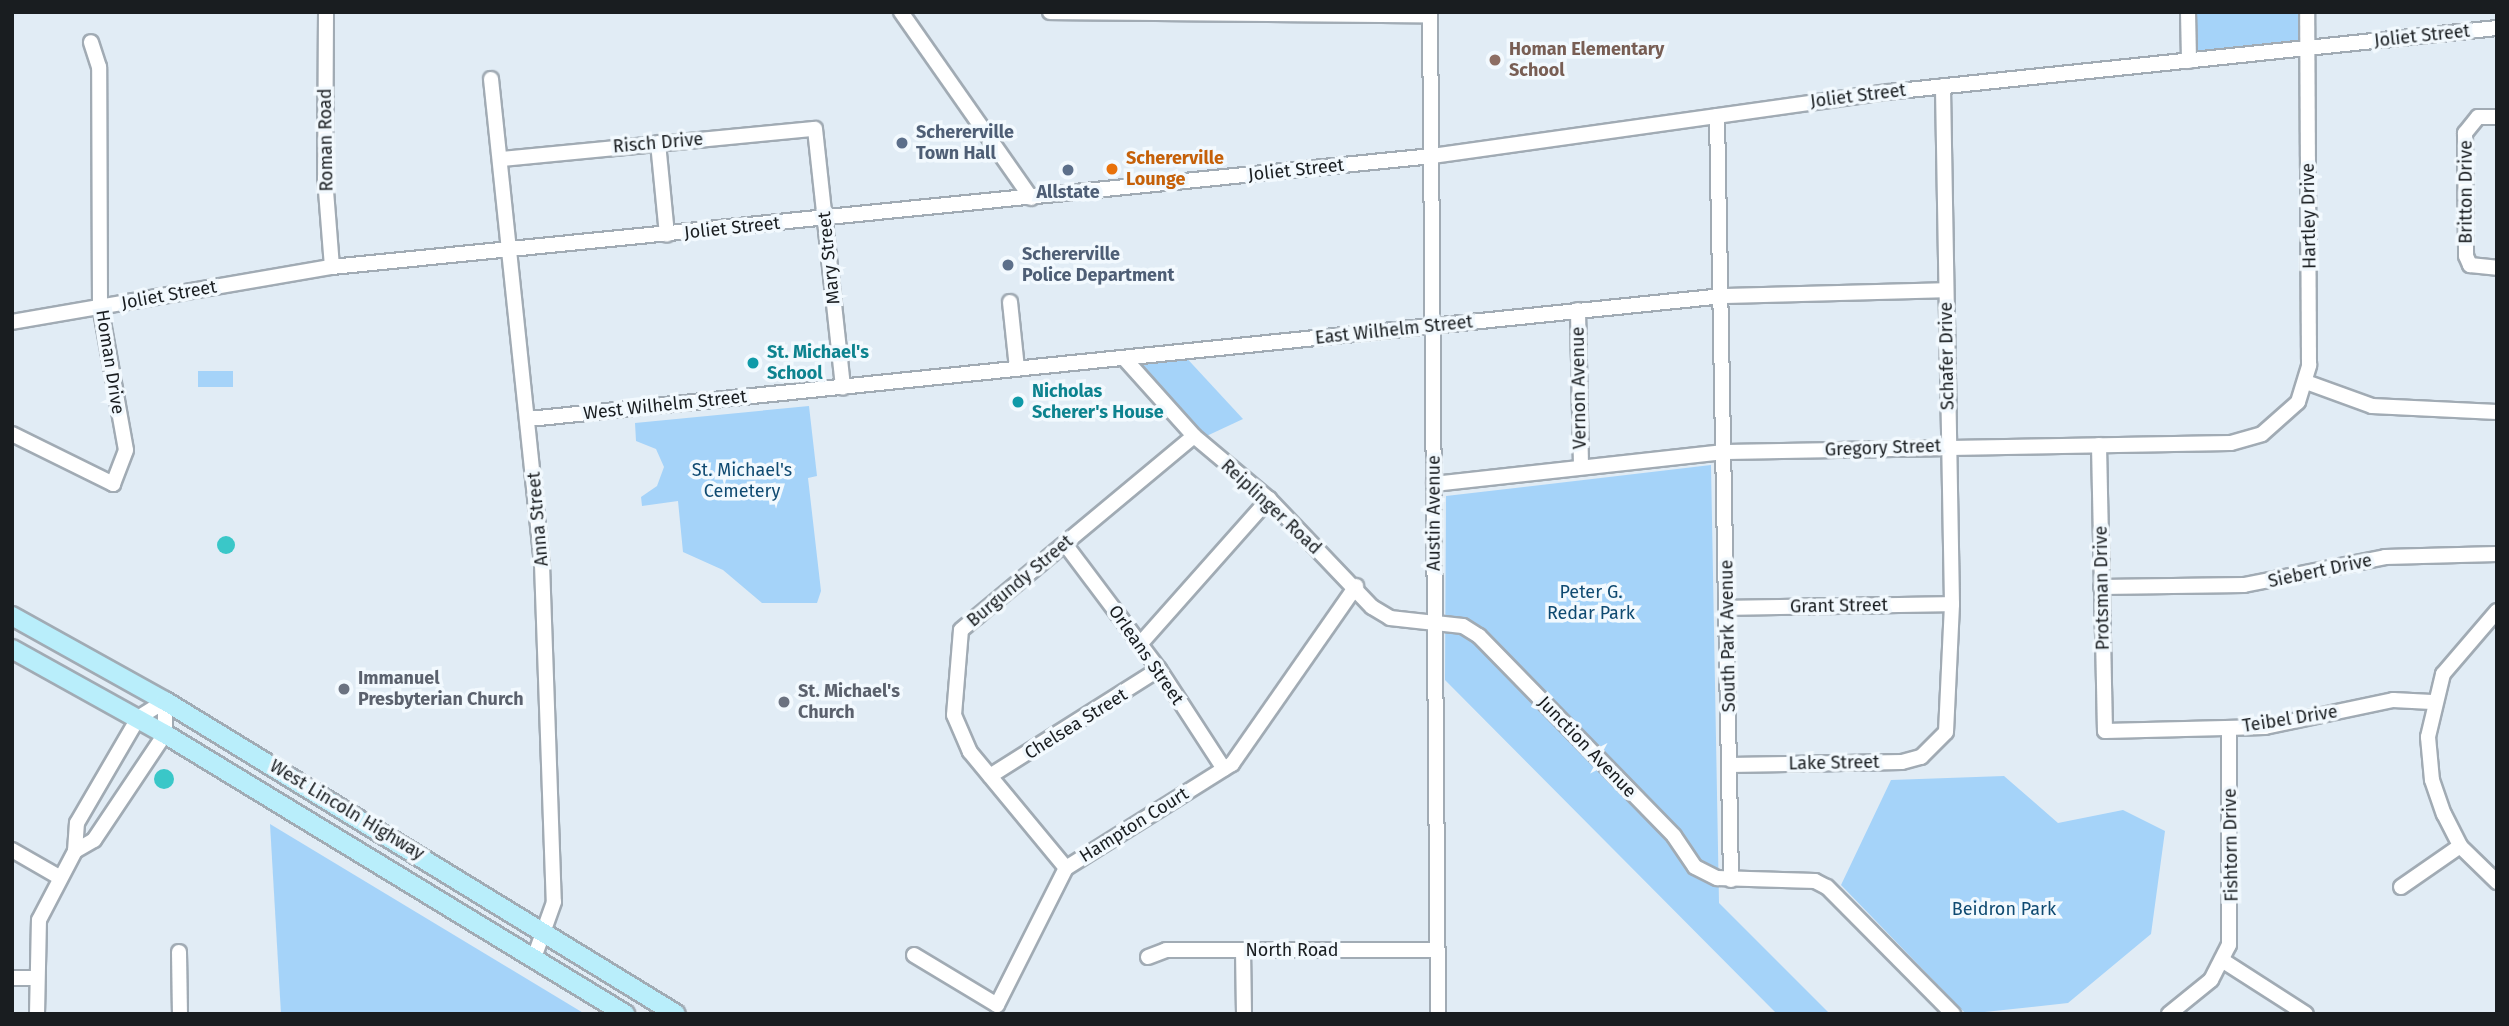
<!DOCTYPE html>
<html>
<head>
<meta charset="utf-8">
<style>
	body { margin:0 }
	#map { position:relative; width:2509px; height:1026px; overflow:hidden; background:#e1ecf5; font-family:"Fira Sans",sans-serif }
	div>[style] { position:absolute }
	.green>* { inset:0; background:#a5d3f9; transform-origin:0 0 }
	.water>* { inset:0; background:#3ac7c8 }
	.round { border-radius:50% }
	.roads { filter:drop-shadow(2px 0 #a1abb4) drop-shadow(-2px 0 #a1abb4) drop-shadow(0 2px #a1abb4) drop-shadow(0 -2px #a1abb4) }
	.minor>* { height:14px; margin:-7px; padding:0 7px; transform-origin:7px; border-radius:7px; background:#fff }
	.major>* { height:18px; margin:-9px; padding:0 9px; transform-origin:9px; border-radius:9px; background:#b9eefb }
	.dots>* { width:19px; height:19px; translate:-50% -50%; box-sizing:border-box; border:4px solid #f2f9fe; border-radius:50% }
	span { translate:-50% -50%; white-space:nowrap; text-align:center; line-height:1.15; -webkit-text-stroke:7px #f2f9fe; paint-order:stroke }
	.street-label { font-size:18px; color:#191d20 }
	.education-label { font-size:18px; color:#785e54; font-weight:700 }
	.left { translate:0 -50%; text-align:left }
	.service-label { font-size:18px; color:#4e5e75; font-weight:700 }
	.food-label { font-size:18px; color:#c56008; font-weight:700 }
	.culture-label { font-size:18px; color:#0d838f; font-weight:700 }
	.park-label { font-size:18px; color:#0f4a71 }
	.worship-label { font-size:18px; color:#5b616d; font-weight:700 }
	.frame { position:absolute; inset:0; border:14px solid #191d20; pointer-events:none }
</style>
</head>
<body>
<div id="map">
	<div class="green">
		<i style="clip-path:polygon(2188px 12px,2307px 12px,2308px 49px,2189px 61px)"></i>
		<i style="clip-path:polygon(1181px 352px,1243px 419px,1198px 440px,1124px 358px)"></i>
		<i style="left:233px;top:371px;width:16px;height:35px;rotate:90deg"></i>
		<i style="clip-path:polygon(809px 406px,817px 476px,808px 478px,821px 591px,817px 603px,762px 603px,723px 570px,683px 552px,678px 501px,642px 506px,641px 497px,657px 486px,664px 467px,656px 449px,636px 441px,635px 423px)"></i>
		<i style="clip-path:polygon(1711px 465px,1719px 903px,1830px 1014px,1777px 1014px,1445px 680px,1446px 496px)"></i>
		<i style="clip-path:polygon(2004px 776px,2058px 823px,2123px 810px,2165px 831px,2151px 934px,2068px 1003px,1966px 1014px,1841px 885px,1891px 780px)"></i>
		<i style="clip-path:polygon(270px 824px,585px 1014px,281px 1014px)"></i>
	</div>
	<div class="water">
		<i class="round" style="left:217px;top:536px;width:18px;height:18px"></i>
		<i class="round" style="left:154px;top:769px;width:20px;height:20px"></i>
	</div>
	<div class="roads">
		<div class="minor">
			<i style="left:326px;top:12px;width:166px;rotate:90.3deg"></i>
			<i style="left:325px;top:178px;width:89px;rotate:85.5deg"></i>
			<i style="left:901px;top:12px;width:227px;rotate:55deg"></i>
			<i style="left:1050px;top:12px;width:380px;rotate:0.5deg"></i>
			<i style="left:1430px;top:12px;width:1002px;rotate:89.54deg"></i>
			<i style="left:2188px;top:12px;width:49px;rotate:88.8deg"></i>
			<i style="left:491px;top:79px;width:488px;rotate:84deg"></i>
			<i style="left:542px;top:564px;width:338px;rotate:88deg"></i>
			<i style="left:554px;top:902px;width:59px;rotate:109.7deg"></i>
			<i style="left:1717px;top:116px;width:764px;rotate:88.95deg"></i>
			<i style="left:2497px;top:117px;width:19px;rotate:180deg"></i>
			<i style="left:2478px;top:117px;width:21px;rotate:129deg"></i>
			<i style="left:2465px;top:133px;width:123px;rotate:89.5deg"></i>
			<i style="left:2466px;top:256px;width:10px;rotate:66deg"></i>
			<i style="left:2470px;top:265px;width:27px;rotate:6deg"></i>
			<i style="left:658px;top:143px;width:92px;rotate:84.4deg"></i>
			<i style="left:501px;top:159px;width:315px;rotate:-5.5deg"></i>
			<i style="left:815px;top:129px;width:260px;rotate:83.8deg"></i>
			<i style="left:1010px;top:302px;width:67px;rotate:84deg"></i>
			<i style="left:1578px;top:310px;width:157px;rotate:88.9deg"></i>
			<i style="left:12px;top:322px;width:325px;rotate:-9.8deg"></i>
			<i style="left:332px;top:267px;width:1106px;rotate:-5.76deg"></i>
			<i style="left:1432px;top:156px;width:461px;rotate:-8deg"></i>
			<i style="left:1889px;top:92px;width:611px;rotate:-6.01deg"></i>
			<i style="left:1124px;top:358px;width:105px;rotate:48.1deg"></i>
			<i style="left:1194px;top:436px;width:98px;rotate:40deg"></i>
			<i style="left:1269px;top:499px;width:149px;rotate:46.4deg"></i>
			<i style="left:1372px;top:607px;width:21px;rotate:31deg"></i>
			<i style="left:1390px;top:618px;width:73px;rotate:6.3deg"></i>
			<i style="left:1463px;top:626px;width:19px;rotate:32deg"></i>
			<i style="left:1479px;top:636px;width:279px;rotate:45.7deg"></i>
			<i style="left:1674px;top:836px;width:37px;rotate:56deg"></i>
			<i style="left:1695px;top:867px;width:25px;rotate:27deg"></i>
			<i style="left:1717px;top:878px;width:98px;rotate:1.8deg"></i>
			<i style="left:1815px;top:881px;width:13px;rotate:27deg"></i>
			<i style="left:1827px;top:887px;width:179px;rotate:45.2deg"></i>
			<i style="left:2306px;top:382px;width:70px;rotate:20deg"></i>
			<i style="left:2372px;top:406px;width:125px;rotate:2.7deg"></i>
			<i style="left:529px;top:419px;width:1200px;rotate:-5.88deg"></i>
			<i style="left:1723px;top:296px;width:223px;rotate:-1.5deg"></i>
			<i style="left:12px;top:434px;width:113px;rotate:26.3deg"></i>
			<i style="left:113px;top:484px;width:36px;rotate:-69deg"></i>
			<i style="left:126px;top:450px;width:146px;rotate:-100.2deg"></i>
			<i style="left:100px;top:306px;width:239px;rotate:-90.2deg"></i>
			<i style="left:99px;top:67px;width:26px;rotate:-108deg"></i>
			<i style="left:2099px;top:445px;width:286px;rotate:88.8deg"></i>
			<i style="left:2105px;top:731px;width:160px;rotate:-1.4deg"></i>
			<i style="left:2265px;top:727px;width:131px;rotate:-11.9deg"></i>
			<i style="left:2393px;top:700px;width:39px;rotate:3deg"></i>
			<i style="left:1434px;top:484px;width:294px;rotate:-6.3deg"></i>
			<i style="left:1726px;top:452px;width:505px;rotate:-1.02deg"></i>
			<i style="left:2231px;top:443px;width:32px;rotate:-16deg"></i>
			<i style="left:2262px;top:434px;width:48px;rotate:-41.6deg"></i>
			<i style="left:2298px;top:402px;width:39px;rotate:-73deg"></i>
			<i style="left:2309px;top:365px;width:353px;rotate:-90.3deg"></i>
			<i style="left:1065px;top:544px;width:156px;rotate:53.1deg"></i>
			<i style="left:1159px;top:669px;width:119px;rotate:57deg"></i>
			<i style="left:2101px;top:587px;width:143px;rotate:-0.8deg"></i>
			<i style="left:2244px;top:585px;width:144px;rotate:-11.2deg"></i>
			<i style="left:2385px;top:557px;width:112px;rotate:-1.5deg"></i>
			<i style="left:1727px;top:608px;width:225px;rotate:-1deg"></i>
			<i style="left:2497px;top:611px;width:83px;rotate:130.6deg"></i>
			<i style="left:2443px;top:674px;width:65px;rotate:103.4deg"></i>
			<i style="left:2428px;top:737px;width:43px;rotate:84.7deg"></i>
			<i style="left:2432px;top:780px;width:36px;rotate:71deg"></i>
			<i style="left:2444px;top:814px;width:36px;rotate:63deg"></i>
			<i style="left:2460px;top:846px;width:52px;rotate:44.2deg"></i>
			<i style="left:1141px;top:643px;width:193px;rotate:-48.4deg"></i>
			<i style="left:1730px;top:765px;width:172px;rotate:-1deg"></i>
			<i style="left:1902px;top:762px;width:20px;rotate:-15deg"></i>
			<i style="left:1921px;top:757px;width:35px;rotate:-45deg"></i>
			<i style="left:1946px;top:732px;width:128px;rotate:-87.3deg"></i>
			<i style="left:1952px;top:604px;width:518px;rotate:-91deg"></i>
			<i style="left:990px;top:776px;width:200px;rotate:-32.3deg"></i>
			<i style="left:12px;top:850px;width:54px;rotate:29.9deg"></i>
			<i style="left:75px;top:851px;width:22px;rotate:-30deg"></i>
			<i style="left:94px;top:840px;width:128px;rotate:-56.2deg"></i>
			<i style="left:165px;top:734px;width:33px;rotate:-90deg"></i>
			<i style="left:1066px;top:868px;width:151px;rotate:-129.6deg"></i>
			<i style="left:970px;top:752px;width:40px;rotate:-113.4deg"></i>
			<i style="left:954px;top:715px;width:85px;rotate:-85.3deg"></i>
			<i style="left:961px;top:630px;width:303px;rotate:-39.8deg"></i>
			<i style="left:2401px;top:887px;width:72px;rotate:-34.8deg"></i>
			<i style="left:1243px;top:950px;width:64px;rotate:89.1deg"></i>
			<i style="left:179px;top:952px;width:62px;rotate:89.1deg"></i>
			<i style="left:914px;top:955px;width:97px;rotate:31.1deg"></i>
			<i style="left:997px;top:1005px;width:153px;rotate:-63.3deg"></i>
			<i style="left:1066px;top:868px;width:196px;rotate:-32.1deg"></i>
			<i style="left:1232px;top:764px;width:217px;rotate:-55.1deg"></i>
			<i style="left:1148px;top:957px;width:19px;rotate:-21deg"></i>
			<i style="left:1166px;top:950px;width:271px"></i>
			<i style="left:2225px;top:962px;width:96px;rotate:32.7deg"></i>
			<i style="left:12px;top:978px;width:25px"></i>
			<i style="left:37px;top:1014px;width:94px;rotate:-88.8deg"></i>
			<i style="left:39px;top:920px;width:78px;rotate:-62.4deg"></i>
			<i style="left:75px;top:851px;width:28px;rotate:-86deg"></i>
			<i style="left:77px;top:823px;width:121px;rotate:-59.8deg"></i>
			<i style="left:138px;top:718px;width:32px;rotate:-32deg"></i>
			<i style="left:2169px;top:1014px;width:54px;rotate:-39deg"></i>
			<i style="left:2211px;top:980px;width:39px;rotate:-63deg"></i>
			<i style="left:2229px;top:945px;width:217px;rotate:-90deg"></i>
		</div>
		<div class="major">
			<i style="left:12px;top:616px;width:175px;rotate:29.1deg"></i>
			<i style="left:165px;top:701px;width:599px;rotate:31.49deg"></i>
			<i style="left:12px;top:649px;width:175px;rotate:29.1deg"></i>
			<i style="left:165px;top:734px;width:539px;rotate:31.33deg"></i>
		</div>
	</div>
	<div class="dots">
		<i style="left:1495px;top:60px;background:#8d6e63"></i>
		<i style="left:902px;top:143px;background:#5c6f8a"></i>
		<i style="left:1112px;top:169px;background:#e8710a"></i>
		<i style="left:1068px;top:170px;background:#5c6f8a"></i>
		<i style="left:1008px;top:265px;background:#5c6f8a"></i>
		<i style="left:753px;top:363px;background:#0f9aa8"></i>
		<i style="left:1018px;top:402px;background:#0f9aa8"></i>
		<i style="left:344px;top:689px;background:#6b7280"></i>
		<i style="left:784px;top:702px;background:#6b7280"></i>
	</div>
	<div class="street-label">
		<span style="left:2422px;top:36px;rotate:-6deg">Joliet Street</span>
		<span style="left:1858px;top:96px;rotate:-7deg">Joliet Street</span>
		<span style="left:326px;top:140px;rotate:-91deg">Roman Road</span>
		<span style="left:658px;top:143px;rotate:-5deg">Risch Drive</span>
		<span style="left:1296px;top:170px;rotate:-6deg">Joliet Street</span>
		<span style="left:2466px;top:192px;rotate:-90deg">Britton Drive</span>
		<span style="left:2309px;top:216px;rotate:-91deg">Hartley Drive</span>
		<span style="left:732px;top:228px;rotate:-6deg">Joliet Street</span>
		<span style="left:829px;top:258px;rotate:-96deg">Mary Street</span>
		<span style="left:169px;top:295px;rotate:-10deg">Joliet Street</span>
		<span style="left:1394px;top:330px;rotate:-6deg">East Wilhelm Street</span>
		<span style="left:1947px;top:356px;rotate:-91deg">Schafer Drive</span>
		<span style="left:110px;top:362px;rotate:81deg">Homan Drive</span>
		<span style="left:1579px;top:388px;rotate:-91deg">Vernon Avenue</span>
		<span style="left:665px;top:405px;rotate:-6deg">West Wilhelm Street</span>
		<span style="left:1883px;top:448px;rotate:-2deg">Gregory Street</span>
		<span style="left:1271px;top:507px;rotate:43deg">Reiplinger Road</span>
		<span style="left:1434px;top:513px;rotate:-90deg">Austin Avenue</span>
		<span style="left:538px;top:519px;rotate:-95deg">Anna Street</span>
		<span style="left:2320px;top:571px;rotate:-12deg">Siebert Drive</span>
		<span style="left:1020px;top:581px;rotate:-40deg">Burgundy Street</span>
		<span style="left:2102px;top:588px;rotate:-91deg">Protsman Drive</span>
		<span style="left:1839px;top:606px;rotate:-1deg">Grant Street</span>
		<span style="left:1728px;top:636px;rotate:-91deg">South Park Avenue</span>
		<span style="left:1146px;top:655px;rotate:55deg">Orleans Street</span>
		<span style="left:2290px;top:719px;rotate:-9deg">Teibel Drive</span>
		<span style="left:1076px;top:724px;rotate:-32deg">Chelsea Street</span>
		<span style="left:1587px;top:747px;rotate:46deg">Junction Avenue</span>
		<span style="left:1834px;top:763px;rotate:-1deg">Lake Street</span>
		<span style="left:347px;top:810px;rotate:31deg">West Lincoln Highway</span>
		<span style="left:1134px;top:825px;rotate:-32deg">Hampton Court</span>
		<span style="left:2231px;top:845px;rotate:-91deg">Fishtorn Drive</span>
		<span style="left:1292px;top:950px">North Road</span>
	</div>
	<div class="education-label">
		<span class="left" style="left:1509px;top:60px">Homan Elementary<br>School</span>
	</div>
	<div class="service-label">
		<span class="left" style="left:916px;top:143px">Schererville<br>Town Hall</span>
		<span style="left:1068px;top:192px">Allstate</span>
		<span class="left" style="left:1022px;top:265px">Schererville<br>Police Department</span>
	</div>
	<div class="food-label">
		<span class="left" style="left:1126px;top:169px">Schererville<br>Lounge</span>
	</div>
	<div class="culture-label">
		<span class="left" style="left:767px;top:363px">St. Michael's<br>School</span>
		<span class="left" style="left:1032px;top:402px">Nicholas<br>Scherer's House</span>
	</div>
	<div class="park-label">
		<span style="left:742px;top:481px">St. Michael's<br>Cemetery</span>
		<span style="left:1591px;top:603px">Peter G.<br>Redar Park</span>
		<span style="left:2004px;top:909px">Beidron Park</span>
	</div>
	<div class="worship-label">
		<span class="left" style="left:358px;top:689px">Immanuel<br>Presbyterian Church</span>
		<span class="left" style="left:798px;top:702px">St. Michael's<br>Church</span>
	</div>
	<div class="frame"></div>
</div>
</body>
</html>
